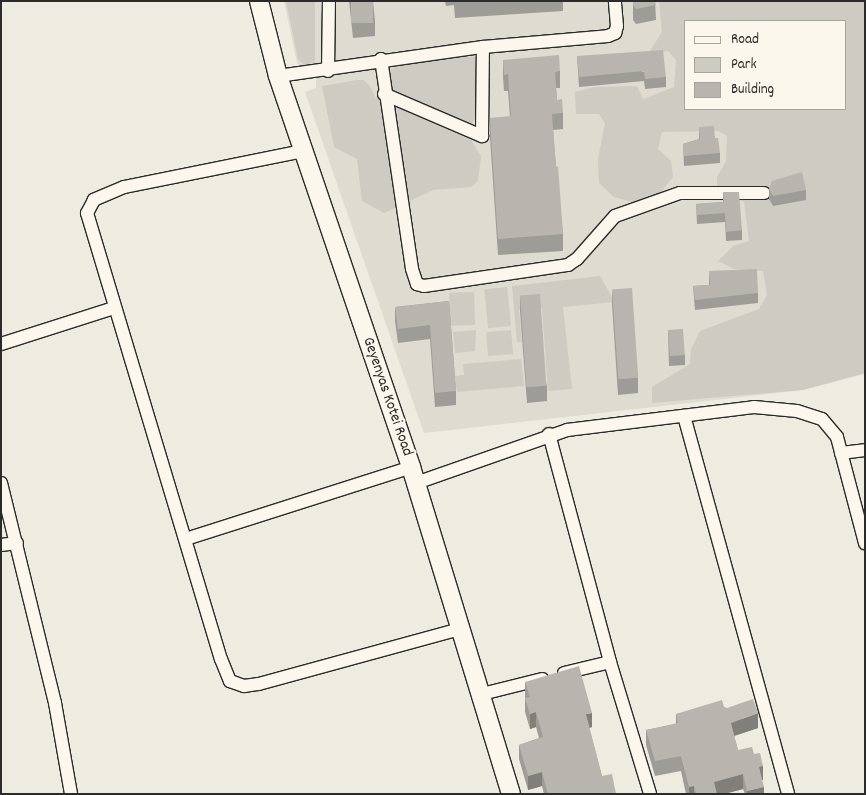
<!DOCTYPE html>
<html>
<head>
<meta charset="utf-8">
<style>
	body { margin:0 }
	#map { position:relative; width:866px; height:795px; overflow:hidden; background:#eeebe0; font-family:Dekko,sans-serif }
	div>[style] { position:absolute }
	.built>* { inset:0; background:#dedbd1 }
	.green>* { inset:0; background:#cecbc2; transform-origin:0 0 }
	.roads { filter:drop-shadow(1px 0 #2b2b2b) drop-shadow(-1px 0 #2b2b2b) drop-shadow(0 1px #2b2b2b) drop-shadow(0 -1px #2b2b2b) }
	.street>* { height:12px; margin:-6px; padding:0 6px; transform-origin:6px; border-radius:6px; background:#fbf7ec }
	.secondary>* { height:18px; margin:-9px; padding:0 9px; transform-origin:9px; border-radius:9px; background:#fbf7ec }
	.wall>* { inset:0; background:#9e9c96 }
	.shaded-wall>* { inset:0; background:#817f7a; transform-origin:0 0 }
	.building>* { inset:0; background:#b8b5ae; transform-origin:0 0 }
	span { translate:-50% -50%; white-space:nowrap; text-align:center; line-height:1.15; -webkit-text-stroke:4.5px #fbf7ec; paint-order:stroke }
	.street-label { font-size:16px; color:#2b2b2b }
	.frame { position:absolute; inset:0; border:2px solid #2b2b2b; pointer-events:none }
	.legend { position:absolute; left:684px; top:20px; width:162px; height:90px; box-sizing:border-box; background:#fbf7ec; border:1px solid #a8a59f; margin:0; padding:6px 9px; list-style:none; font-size:15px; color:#2b2b2b }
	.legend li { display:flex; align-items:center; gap:10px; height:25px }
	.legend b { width:25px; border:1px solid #a8a59f }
</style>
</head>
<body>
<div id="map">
	<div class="built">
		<i style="clip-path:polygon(evenodd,284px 1px,865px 1px,865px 374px,803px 390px,424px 433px,305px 92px,316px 88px,316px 64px,303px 67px,297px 63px,284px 1px,685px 21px,845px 21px,845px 109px,685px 109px,685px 21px)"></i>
	</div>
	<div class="green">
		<i style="clip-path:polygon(286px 1px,315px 1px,315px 62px,304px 65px,298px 59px)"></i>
		<i style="clip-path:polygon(evenodd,659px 1px,865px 1px,865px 373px,803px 390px,652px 403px,652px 387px,690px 364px,691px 349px,700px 331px,759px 309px,767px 295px,763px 271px,734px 269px,718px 261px,733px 246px,749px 241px,744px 202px,717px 190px,717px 177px,726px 161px,727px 136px,718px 131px,662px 132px,658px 149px,671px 161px,673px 177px,660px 193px,636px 203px,614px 197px,599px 183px,598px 159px,605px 123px,599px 114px,576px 114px,575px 92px,595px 87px,637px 86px,643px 99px,674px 87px,676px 60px,668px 51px,646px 57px,662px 32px,659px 1px,685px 21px,845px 21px,845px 109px,685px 109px,685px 21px)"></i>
		<i style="clip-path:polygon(431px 56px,476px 57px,475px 119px,471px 125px,463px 126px,389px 89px,389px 70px)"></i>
		<i style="clip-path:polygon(357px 80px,364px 80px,370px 86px,375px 97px,471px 140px,481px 156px,478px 181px,471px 187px,433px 190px,384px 213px,362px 201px,357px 159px,334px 147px,322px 86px)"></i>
		<i style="clip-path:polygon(600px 276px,615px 302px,563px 307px,572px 389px,548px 391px,542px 308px,519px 310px,522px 342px,517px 342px,512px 286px)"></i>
		<i style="left:507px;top:287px;width:39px;height:23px;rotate:84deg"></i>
		<i style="left:474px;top:292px;width:33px;height:25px;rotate:88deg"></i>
		<i style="clip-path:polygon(476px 330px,475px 351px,455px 353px,453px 332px)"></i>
		<i style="left:511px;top:330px;width:24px;height:25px;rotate:85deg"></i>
		<i style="clip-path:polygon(521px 359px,524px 386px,457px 392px,455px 376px,464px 375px,463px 364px)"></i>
	</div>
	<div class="roads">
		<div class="street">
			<i style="left:381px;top:59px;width:212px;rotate:81.6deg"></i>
			<i style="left:412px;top:269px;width:16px;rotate:72deg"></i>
			<i style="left:417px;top:284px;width:7px;rotate:16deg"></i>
			<i style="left:424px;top:286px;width:146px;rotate:-8.3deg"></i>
			<i style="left:568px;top:265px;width:11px;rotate:-34deg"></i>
			<i style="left:577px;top:259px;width:57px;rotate:-48.5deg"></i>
			<i style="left:615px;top:216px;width:69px;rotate:-19.5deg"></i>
			<i style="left:680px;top:193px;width:84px"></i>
			<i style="left:328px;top:71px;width:70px;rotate:-89.2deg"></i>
			<i style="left:278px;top:76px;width:207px;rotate:-8.1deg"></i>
			<i style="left:483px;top:47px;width:125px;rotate:-5deg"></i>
			<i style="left:608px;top:36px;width:8px;rotate:-23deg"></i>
			<i style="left:615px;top:33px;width:7px;rotate:-74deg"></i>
			<i style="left:617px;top:26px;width:25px;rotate:-95deg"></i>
			<i style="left:384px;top:94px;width:107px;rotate:23.2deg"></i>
			<i style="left:482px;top:136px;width:89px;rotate:-89.4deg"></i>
			<i style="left:303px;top:151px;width:183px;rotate:168.6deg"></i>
			<i style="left:124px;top:187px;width:33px;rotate:157deg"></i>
			<i style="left:94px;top:200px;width:15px;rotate:118deg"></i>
			<i style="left:87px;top:213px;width:466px;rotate:73.3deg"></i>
			<i style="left:221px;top:659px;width:24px;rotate:68deg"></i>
			<i style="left:230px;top:681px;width:15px;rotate:20deg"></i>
			<i style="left:244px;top:686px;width:15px;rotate:-8deg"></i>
			<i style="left:259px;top:684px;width:208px;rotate:-15.3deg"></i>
			<i style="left:1px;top:344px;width:119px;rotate:-17.7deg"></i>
			<i style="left:684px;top:416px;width:392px;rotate:74.6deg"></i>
			<i style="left:549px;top:434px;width:236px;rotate:75deg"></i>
			<i style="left:610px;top:662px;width:138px;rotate:73.1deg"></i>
			<i style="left:841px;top:453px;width:24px;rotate:-7deg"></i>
			<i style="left:1px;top:483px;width:227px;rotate:76.2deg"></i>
			<i style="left:55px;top:703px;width:92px;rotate:80deg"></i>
			<i style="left:416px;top:483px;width:160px;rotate:-19.3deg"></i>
			<i style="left:567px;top:430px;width:188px;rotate:-7deg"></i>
			<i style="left:754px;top:407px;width:43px;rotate:5.3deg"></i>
			<i style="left:797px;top:411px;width:26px;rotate:18deg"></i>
			<i style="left:822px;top:419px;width:23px;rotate:50deg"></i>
			<i style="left:837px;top:437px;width:110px;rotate:75.2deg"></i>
			<i style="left:186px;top:539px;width:236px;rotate:-17.7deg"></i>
			<i style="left:1px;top:545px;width:16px;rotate:-7deg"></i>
			<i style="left:564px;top:673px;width:47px;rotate:-13.4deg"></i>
			<i style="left:482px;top:694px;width:62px;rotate:-14deg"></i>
		</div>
		<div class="secondary">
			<i style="left:259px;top:1px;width:77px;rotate:75.8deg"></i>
			<i style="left:278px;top:76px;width:413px;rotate:71.2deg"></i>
			<i style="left:411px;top:467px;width:342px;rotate:73deg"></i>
		</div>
	</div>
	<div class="wall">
		<i style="clip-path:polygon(349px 1px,373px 1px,375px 21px,375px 36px,353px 38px)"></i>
		<i style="clip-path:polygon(445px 1px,563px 1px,563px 11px,455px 18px,454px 5px,446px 6px)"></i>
		<i style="clip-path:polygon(633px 1px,655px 1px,656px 20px,636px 24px,633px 20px)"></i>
		<i style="clip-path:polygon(577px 56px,666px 77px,666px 87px,645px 89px,644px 81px,579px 87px)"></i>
		<i style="clip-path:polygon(503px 60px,560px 71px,560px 88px,556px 88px,557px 100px,563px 113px,563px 129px,553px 130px,556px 167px,563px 234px,563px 251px,498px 255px,490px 138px,490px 121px,510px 117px,508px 91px,504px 91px,503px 77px)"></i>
		<i style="clip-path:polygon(699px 127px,715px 138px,720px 153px,720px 163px,684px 166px,683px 144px,699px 139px)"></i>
		<i style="clip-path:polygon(769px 189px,806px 190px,806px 200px,773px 206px,769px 199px)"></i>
		<i style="clip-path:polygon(723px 192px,742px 230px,742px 240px,726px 241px,725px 222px,697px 224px,696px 204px,723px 202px)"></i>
		<i style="clip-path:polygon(709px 271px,758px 293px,758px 303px,695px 310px,693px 286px,709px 285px)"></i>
		<i style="clip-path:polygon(612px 290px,638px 378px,638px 393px,618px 395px,612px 304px)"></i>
		<i style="clip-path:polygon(520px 296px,547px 386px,547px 401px,527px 403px,520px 311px)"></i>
		<i style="clip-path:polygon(449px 301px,456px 391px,456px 405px,435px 407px,430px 339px,398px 343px,395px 321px,395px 307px)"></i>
		<i style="clip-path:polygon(668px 331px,685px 355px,685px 365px,669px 366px)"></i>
		<i style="clip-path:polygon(525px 682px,592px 727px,589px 728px,602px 776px,616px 794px,544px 794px,542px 786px,528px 790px,519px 759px,519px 745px,539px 738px,536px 727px,530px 729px,525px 712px)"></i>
		<i style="clip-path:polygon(724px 707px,758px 728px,734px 736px,738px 750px,754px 754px,763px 780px,762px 780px,764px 794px,745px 794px,743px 789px,724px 794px,686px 794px,681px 771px,655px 776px,646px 745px,646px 730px,676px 724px,676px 714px)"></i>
	</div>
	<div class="shaded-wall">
		<i style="clip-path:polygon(536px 712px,536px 727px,530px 729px,530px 714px)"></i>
		<i style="clip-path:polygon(592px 713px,592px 727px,586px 729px,586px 714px)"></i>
		<i style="clip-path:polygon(758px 713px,758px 728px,731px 737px,731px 723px)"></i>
		<i style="left:763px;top:766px;width:14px;height:4px;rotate:90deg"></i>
		<i style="clip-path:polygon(542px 772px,542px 786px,528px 790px,528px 776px)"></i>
		<i style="clip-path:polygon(743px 774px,743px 789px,724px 794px,714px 794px,714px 782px)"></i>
		<i style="left:694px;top:786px;width:8px;height:5px;rotate:90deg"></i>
		<i style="clip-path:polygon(764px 787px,764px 794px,747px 794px,747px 791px)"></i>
	</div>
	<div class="building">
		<i style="left:351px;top:1px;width:22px;height:22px"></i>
		<i style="clip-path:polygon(633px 1px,655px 1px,656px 5px,636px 9px,633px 5px)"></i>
		<i style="clip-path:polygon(663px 50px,666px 77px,645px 79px,644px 71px,579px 77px,577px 56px)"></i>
		<i style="clip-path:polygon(559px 55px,560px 71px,555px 72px,557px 100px,562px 99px,563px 113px,552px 114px,556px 167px,558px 166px,563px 234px,498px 239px,490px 121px,490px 118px,511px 116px,508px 74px,504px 75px,503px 60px)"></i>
		<i style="clip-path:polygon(714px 126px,715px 138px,718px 138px,720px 153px,684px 156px,683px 144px,700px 139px,699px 127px)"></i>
		<i style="clip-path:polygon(802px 172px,806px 190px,773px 196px,769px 189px,772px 181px)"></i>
		<i style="clip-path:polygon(723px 192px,739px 192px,742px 230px,726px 232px,725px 213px,697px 215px,696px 204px,724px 202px)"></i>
		<i style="clip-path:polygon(757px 269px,758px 293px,695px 300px,693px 286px,710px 285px,709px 271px)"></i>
		<i style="left:632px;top:288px;width:90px;height:20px;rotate:86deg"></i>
		<i style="left:540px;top:294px;width:92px;height:20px;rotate:86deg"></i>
		<i style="clip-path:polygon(449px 301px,456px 391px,435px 393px,430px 325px,398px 329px,395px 307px)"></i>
		<i style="left:683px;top:329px;width:26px;height:15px;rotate:86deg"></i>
		<i style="clip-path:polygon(579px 666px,592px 713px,586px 714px,602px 776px,612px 774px,616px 794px,548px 794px,542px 772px,528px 776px,519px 745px,543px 737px,536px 712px,530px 714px,525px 698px,530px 697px,525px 682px)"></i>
		<i style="clip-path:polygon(753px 699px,758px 713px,731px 723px,738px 750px,752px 747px,754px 754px,760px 753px,763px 766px,759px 767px,764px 787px,747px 791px,743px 774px,714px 782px,717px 794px,696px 794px,694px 786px,689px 787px,681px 756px,655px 761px,646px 730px,678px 723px,676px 714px,702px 706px,722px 700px,724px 707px,727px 708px)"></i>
	</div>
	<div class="street-label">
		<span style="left:387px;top:397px;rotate:71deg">Geyenyas Kotei Road</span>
	</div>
	<div class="frame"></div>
	<ul class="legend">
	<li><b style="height:6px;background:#fbf7ec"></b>Road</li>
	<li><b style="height:14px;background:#cecbc2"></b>Park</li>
	<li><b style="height:14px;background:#b8b5ae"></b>Building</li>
	</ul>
</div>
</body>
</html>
